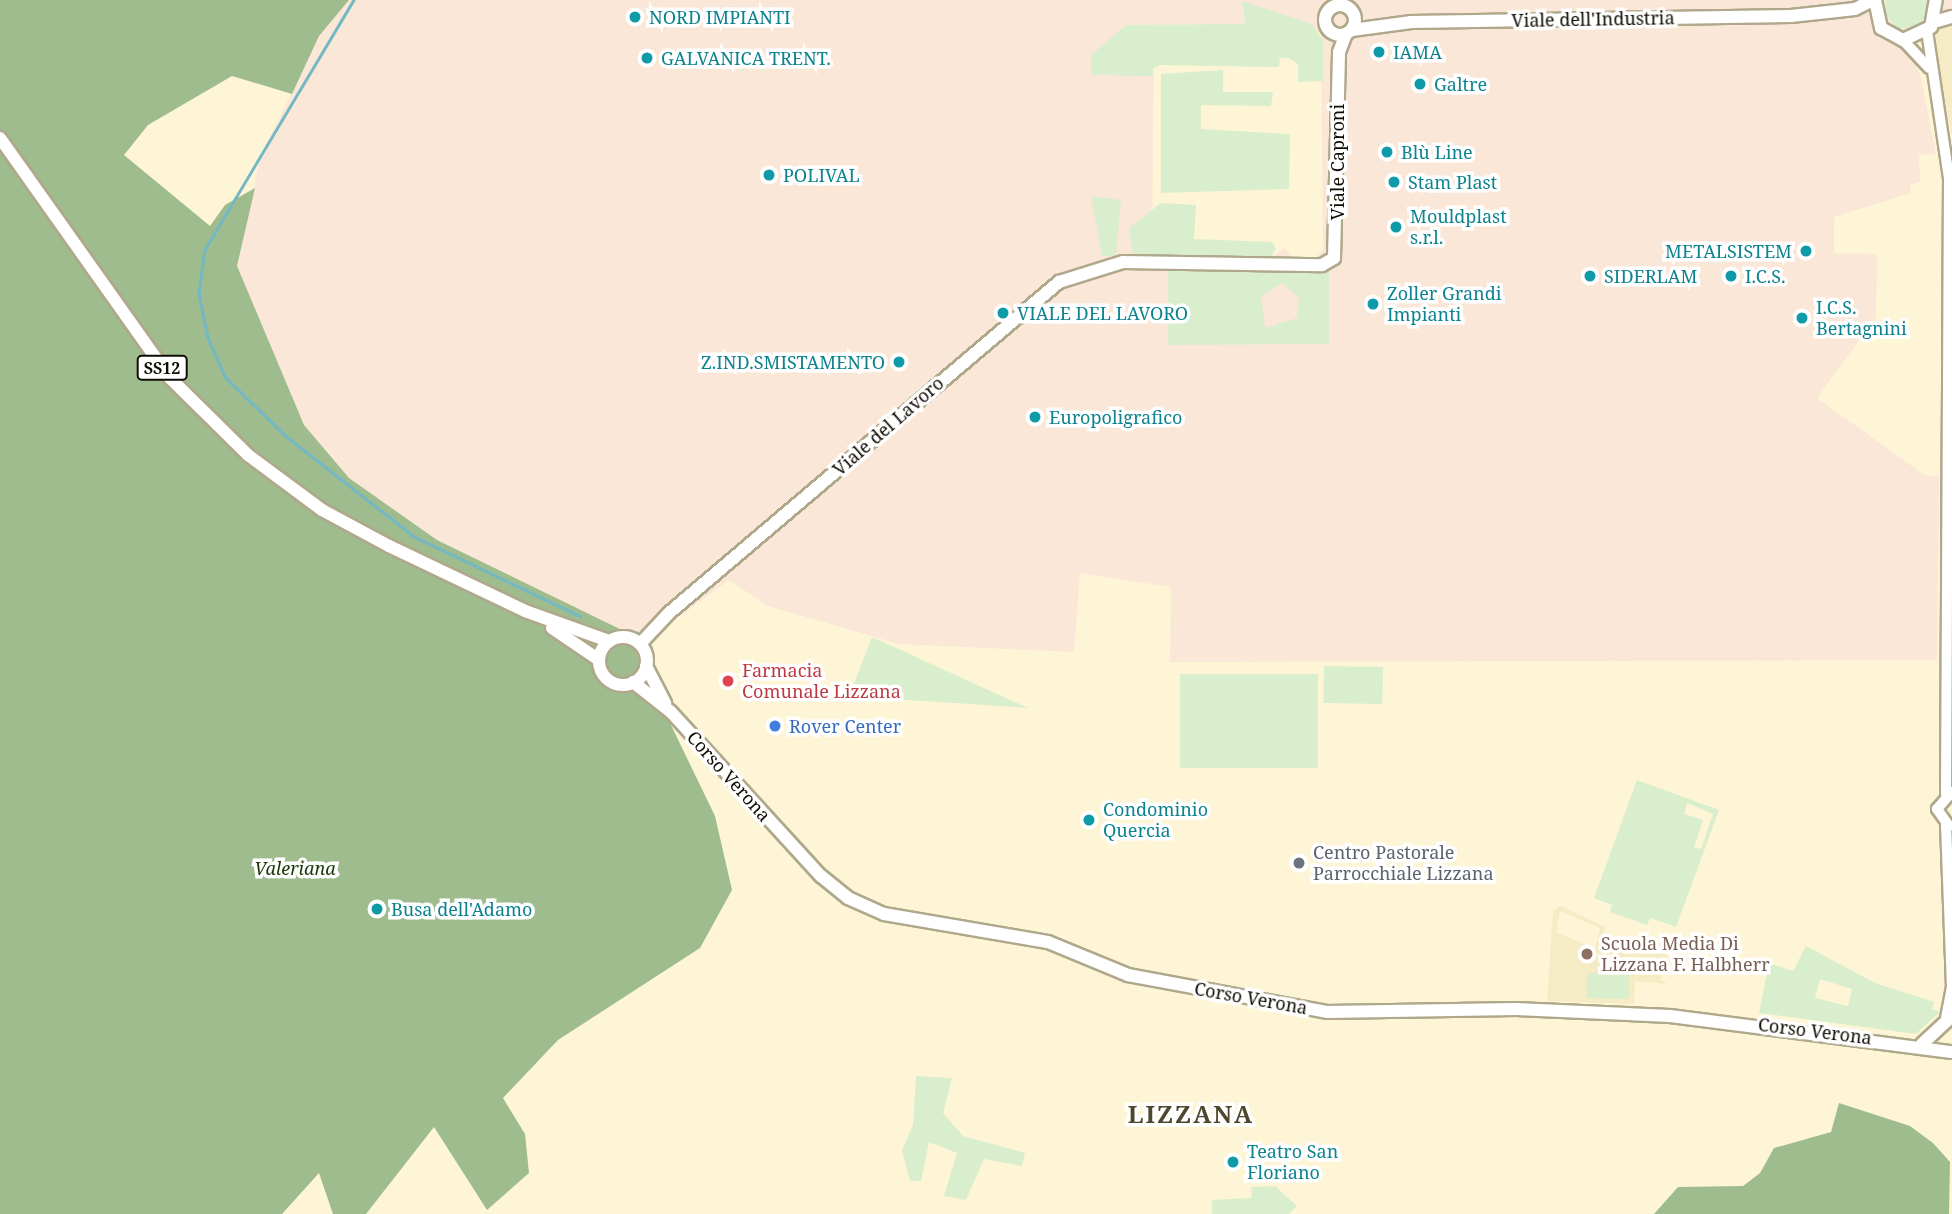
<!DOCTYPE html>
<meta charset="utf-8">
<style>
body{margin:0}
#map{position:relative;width:1952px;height:1214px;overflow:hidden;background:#fef5d6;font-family:"Noto Serif",serif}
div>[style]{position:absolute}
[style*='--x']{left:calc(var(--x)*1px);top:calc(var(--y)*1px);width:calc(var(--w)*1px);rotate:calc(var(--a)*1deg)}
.built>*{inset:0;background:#f5ebc4}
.industrial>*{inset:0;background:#fae7d7}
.green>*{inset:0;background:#d8eecc;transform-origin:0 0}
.forest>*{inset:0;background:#9fbc8f}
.stream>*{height:2.5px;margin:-1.25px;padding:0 1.25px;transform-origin:1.25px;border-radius:1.25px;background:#74b8c4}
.roads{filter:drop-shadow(2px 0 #b0a88b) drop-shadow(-2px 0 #b0a88b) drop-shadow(0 2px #b0a88b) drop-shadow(0 -2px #b0a88b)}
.minor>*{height:10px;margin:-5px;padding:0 5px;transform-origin:5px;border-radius:5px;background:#fff}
.major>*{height:12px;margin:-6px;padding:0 6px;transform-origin:6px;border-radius:6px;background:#fff}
.major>.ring{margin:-6px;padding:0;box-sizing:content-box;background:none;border:12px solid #fff;border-radius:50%}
.dots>*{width:19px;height:19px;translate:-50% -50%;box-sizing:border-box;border:4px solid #fff;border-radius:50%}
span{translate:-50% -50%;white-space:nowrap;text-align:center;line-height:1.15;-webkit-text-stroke:7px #fff;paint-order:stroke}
.shield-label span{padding:2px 5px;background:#fff;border:2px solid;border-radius:5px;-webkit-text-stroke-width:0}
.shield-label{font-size:16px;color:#0f0c04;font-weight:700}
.culture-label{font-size:18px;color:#0d838f}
.left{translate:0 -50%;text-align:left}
.right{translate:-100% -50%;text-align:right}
.street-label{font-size:18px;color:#0f0c04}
.health-label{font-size:18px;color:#be3a42}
.shop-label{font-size:18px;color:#366cbe}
.worship-label{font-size:18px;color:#5b616d}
.park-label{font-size:18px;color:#1b3605;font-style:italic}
.education-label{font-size:18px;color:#785e54}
.district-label{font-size:24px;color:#4e472d;font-weight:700;letter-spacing:2px}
</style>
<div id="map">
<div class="built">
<div style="clip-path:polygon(1952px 23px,1952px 136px,1934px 45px,1938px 29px)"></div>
<div style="clip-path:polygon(evenodd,1561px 906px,1605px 927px,1601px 945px,1631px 955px,1637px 940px,1665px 952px,1672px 972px,1661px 972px,1661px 980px,1667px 984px,1635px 981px,1634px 1004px,1547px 1001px,1553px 911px,1561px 906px,1560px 911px,1600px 928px,1595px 949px,1556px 932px,1560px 911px)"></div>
</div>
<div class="industrial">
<div style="clip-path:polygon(evenodd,349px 0,1952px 0,1952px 23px,1920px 42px,1895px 45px,1912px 56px,1921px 78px,1936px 154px,1919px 155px,1920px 182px,1910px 185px,1911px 193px,1834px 217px,1834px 253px,1877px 254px,1876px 317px,1817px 398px,1926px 476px,1939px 475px,1937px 660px,1170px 662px,1171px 587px,1080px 573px,1074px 652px,899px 644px,768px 606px,729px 580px,635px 649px,626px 632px,437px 540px,349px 478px,304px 425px,243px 293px,237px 267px,260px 158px,319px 36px,349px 0,1242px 2px,1321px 34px,1323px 250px,1313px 260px,1295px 259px,1285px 248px,1270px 258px,1152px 255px,1154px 25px,1245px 24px,1242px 2px)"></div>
</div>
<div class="green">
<div style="clip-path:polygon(1886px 0,1927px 0,1927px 15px,1919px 26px,1899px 29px,1885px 15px)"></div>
<div style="clip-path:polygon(1242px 1px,1312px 24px,1323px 41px,1323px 81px,1298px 82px,1298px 64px,1288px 58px,1280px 58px,1279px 67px,1161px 65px,1153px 68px,1153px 76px,1091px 75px,1091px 55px,1126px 25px,1245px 24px)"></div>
<div style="clip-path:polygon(1223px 70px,1223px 92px,1273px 92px,1271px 106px,1201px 105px,1201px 129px,1290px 134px,1289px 189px,1161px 193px,1161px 74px)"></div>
<div style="clip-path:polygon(1091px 196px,1121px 200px,1116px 256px,1102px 256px)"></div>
<div style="clip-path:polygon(1161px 203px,1196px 205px,1194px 239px,1272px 242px,1276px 249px,1270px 258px,1133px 255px,1129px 228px)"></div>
<div style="clip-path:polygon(evenodd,1329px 270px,1329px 344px,1168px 345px,1168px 271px,1329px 270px,1282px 283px,1299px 298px,1297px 318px,1265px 328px,1261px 296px,1282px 283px)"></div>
<div style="clip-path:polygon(872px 637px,1028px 708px,849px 696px)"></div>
<div style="left:1324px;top:666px;width:59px;height:37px;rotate:1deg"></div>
<div style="left:1180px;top:674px;width:138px;height:94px"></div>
<div style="clip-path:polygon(evenodd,1637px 780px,1719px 810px,1676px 927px,1650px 918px,1647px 925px,1610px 912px,1612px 905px,1594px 898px,1637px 780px,1687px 803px,1713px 814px,1701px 849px,1694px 847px,1703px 820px,1684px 814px,1687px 803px)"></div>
<div style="clip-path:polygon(evenodd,1806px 946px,1875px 983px,1934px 1002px,1932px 1009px,1940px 1012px,1916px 1034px,1759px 1013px,1767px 972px,1772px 964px,1793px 971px,1806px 946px,1820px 979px,1852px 989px,1848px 1006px,1815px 998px,1820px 979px)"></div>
<div style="left:1587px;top:973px;width:42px;height:25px;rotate:1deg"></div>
<div style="clip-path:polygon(916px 1076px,952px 1078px,943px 1113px,963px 1136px,1025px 1153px,1022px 1166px,984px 1159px,966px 1200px,944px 1196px,957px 1153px,929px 1142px,921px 1181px,910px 1181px,902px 1151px,913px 1125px)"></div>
<div style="clip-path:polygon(1275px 1186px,1297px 1206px,1289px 1214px,1212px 1214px,1212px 1200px,1252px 1198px,1251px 1187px)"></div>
</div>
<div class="forest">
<div style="clip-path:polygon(0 0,349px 0,319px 36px,292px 94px,232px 76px,148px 125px,124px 155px,210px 226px,225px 205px,255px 188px,237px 266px,304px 425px,349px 478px,437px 540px,626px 632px,715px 816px,732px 890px,700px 948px,558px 1040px,503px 1098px,525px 1134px,529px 1173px,487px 1210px,434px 1127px,366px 1214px,333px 1214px,319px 1173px,282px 1214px,0 1214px)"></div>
<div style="clip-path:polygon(1839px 1103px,1910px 1126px,1933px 1143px,1950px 1162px,1949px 1214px,1654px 1214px,1678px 1187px,1743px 1186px,1760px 1173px,1774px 1148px,1831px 1132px)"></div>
</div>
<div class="stream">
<div style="--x:354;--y:0;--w:291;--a:120.8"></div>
<div style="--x:205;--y:250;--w:44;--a:97.8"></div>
<div style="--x:199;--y:294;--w:45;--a:78.4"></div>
<div style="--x:208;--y:338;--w:44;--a:65.8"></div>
<div style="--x:226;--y:378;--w:83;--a:44"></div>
<div style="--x:286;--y:436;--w:164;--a:38.1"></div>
<div style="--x:415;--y:537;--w:183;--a:25.6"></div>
</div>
<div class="roads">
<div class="minor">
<div style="--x:1927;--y:31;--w:150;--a:81.5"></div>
<div style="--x:1949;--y:179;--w:615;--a:90.28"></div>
<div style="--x:1903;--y:40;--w:38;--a:47"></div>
<div style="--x:1946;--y:824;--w:163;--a:87.9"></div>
<div style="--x:1952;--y:987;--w:31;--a:101"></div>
<div style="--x:1949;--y:826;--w:21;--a:-125"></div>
<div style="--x:1937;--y:809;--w:23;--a:-49"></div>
</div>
<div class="major">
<div style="--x:1875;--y:0;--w:29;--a:78"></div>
<div style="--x:1881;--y:28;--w:25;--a:29"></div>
<div style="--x:1903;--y:40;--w:31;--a:-25"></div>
<div style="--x:1931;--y:27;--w:27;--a:-80"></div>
<div class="ring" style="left:1325px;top:5px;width:18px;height:18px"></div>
<div style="--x:1934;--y:22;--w:19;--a:-16"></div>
<div style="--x:1352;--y:30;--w:60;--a:-7.7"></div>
<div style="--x:1411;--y:22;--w:380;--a:-0.9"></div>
<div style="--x:1791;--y:16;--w:64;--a:-6.2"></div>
<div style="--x:1855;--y:9;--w:20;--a:-27"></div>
<div style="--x:0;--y:138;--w:294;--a:54.7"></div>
<div style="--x:170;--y:378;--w:110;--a:44.6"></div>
<div style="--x:248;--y:455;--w:92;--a:36.6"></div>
<div style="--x:322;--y:510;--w:76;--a:28.2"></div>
<div style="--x:389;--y:546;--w:151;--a:25.5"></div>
<div style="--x:525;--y:611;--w:89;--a:19.7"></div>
<div style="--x:552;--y:628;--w:57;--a:34.2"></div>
<div class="ring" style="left:599px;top:637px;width:36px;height:36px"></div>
<div style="--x:640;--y:644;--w:42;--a:-46.9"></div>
<div style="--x:669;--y:613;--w:512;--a:-40.32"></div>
<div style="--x:1059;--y:282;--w:67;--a:-17.4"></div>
<div style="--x:1123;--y:262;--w:199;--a:0.9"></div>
<div style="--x:1322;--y:265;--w:14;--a:-30"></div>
<div style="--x:1334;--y:258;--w:206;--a:-88.6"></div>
<div style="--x:1339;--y:52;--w:19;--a:-69"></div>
<div style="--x:646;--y:666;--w:42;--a:62.8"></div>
<div style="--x:633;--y:682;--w:48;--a:38.3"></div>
<div style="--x:671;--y:712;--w:222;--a:47.6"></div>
<div style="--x:821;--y:876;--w:35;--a:39"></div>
<div style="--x:848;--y:898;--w:39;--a:24"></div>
<div style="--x:884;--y:914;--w:166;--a:9.7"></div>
<div style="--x:1048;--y:942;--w:87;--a:22.4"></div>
<div style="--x:1128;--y:975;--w:202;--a:10.5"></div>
<div style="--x:1327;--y:1012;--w:189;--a:-0.9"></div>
<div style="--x:1516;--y:1009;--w:154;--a:2.6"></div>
<div style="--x:1670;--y:1016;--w:284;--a:7.3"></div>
<div style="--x:1922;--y:1044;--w:41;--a:-43"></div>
</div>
</div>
<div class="dots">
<div style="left:635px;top:17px;background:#0f9aa8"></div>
<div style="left:1379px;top:52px;background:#0f9aa8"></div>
<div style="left:647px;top:58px;background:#0f9aa8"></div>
<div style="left:1420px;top:84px;background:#0f9aa8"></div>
<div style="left:1387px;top:152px;background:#0f9aa8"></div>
<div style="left:769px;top:175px;background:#0f9aa8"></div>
<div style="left:1394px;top:182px;background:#0f9aa8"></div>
<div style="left:1396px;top:227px;background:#0f9aa8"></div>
<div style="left:1806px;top:251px;background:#0f9aa8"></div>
<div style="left:1590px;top:276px;background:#0f9aa8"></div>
<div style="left:1731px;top:276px;background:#0f9aa8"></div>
<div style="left:1373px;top:304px;background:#0f9aa8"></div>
<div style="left:1003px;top:313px;background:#0f9aa8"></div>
<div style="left:1802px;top:318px;background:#0f9aa8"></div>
<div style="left:899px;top:362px;background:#0f9aa8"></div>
<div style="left:1035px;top:417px;background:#0f9aa8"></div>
<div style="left:728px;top:681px;background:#e0444e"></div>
<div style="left:775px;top:726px;background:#3f7fe0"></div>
<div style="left:1089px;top:820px;background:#0f9aa8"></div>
<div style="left:1299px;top:863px;background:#6b7280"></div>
<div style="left:377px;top:909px;background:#0f9aa8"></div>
<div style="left:1587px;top:954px;background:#8d6e63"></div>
<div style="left:1233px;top:1162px;background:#0f9aa8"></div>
</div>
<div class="shield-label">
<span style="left:162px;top:368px">SS12</span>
</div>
<div class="culture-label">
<span class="left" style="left:649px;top:17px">NORD IMPIANTI</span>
<span class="left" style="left:1393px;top:52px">IAMA</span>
<span class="left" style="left:661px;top:58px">GALVANICA TRENT.</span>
<span class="left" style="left:1434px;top:84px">Galtre</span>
<span class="left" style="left:1401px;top:152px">Blù Line</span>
<span class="left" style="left:783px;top:175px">POLIVAL</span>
<span class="left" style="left:1408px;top:182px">Stam Plast</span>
<span class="left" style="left:1410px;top:227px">Mouldplast<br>s.r.l.</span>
<span class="right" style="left:1792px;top:251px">METALSISTEM</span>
<span class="left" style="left:1604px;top:276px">SIDERLAM</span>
<span class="left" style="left:1745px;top:276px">I.C.S.</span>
<span class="left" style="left:1387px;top:304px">Zoller Grandi<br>Impianti</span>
<span class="left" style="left:1816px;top:318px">I.C.S.<br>Bertagnini</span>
<span class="left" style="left:1017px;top:313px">VIALE DEL LAVORO</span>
<span class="right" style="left:885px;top:362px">Z.IND.SMISTAMENTO</span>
<span class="left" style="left:1049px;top:417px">Europoligrafico</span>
<span class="left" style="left:1103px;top:820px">Condominio<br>Quercia</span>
<span class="left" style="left:391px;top:909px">Busa dell'Adamo</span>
<span class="left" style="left:1247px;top:1162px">Teatro San<br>Floriano</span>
</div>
<div class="street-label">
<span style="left:1593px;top:19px;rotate:-1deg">Viale dell'Industria</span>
<span style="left:1337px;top:162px;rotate:-90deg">Viale Caproni</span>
<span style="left:888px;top:426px;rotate:-41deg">Viale del Lavoro</span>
<span style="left:729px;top:776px;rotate:48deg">Corso Verona</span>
<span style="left:1251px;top:998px;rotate:10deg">Corso Verona</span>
<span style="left:1815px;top:1031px;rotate:7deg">Corso Verona</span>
</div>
<div class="health-label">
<span class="left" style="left:742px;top:681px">Farmacia<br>Comunale Lizzana</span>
</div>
<div class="shop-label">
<span class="left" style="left:789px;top:726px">Rover Center</span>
</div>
<div class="worship-label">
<span class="left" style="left:1313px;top:863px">Centro Pastorale<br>Parrocchiale Lizzana</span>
</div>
<div class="park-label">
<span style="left:295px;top:868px">Valeriana</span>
</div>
<div class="education-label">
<span class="left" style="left:1601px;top:954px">Scuola Media Di<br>Lizzana F. Halbherr</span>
</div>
<div class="district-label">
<span style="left:1191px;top:1114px">LIZZANA</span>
</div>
</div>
